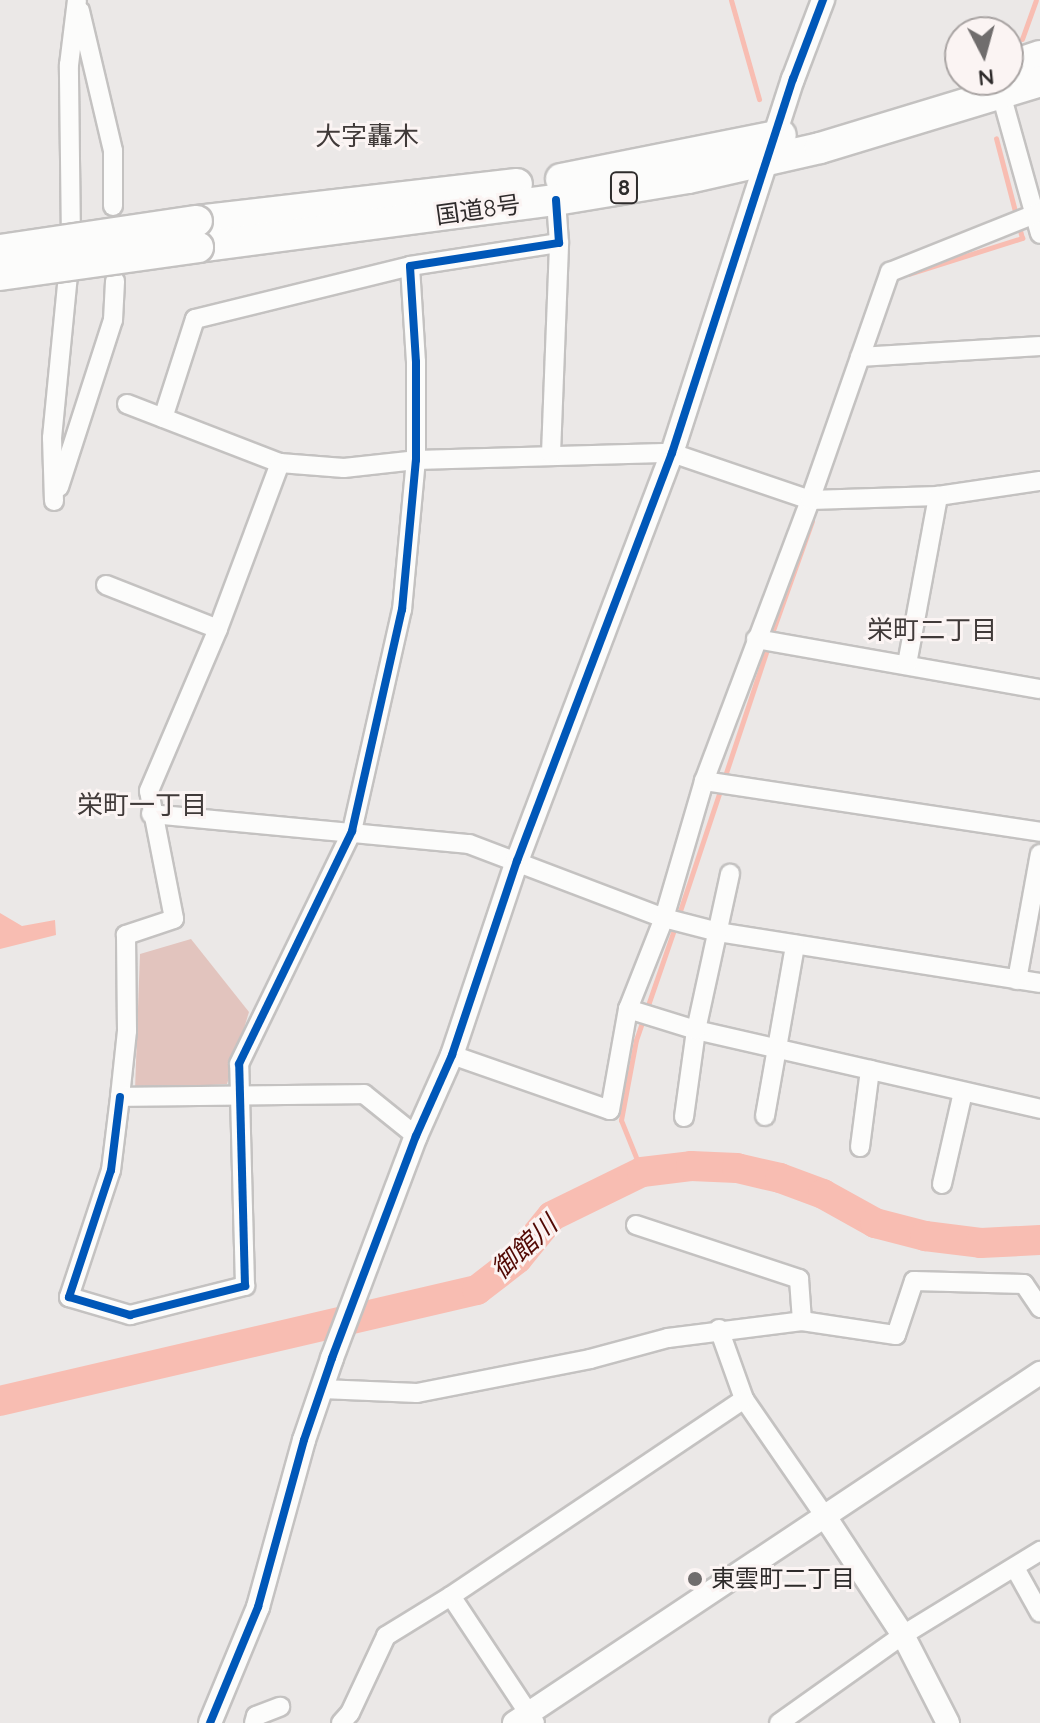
<!DOCTYPE html>
<meta charset="utf-8">
<style>
body{margin:0}
#map{position:relative;width:1040px;height:1723px;overflow:hidden;background:#ebe8e7;font-family:Quicksand,"Noto Sans JP",sans-serif}
div>[style]{position:absolute}
[style*='--x']{left:calc(var(--x)*1px);top:calc(var(--y)*1px);width:calc(var(--w)*1px);rotate:calc(var(--a)*1deg)}
.green>*{inset:0;background:#e2c4be}
.water>*{inset:0;background:#f8bdb2}
.stream>*{height:5px;margin:-2.5px;padding:0 2.5px;transform-origin:2.5px;border-radius:2.5px;background:#f8bdb2}
.river>*{height:30px;margin:-15px;padding:0 15px;transform-origin:15px;border-radius:15px;background:#f8bdb2}
.roads{filter:drop-shadow(2px 0 #c4c2c1) drop-shadow(-2px 0 #c4c2c1) drop-shadow(0 2px #c4c2c1) drop-shadow(0 -2px #c4c2c1)}
.minor>*{height:18px;margin:-9px;padding:0 9px;transform-origin:9px;border-radius:9px;background:#fcfcfb}
.tertiary>*{height:22px;margin:-11px;padding:0 11px;transform-origin:11px;border-radius:11px;background:#fcfcfb}
.trunk>*{height:30px;margin:-15px;padding:0 15px;transform-origin:15px;border-radius:15px;background:#fcfcfb}
.bridges{filter:drop-shadow(2px 0 #c4c2c1) drop-shadow(-2px 0 #c4c2c1) drop-shadow(0 2px #c4c2c1) drop-shadow(0 -2px #c4c2c1)}
.trunk-bridge>*{height:30px;margin:-15px;padding:0 15px;transform-origin:15px;border-radius:15px;background:#fcfcfb}
.cycleway>*{height:8px;margin:-4px;padding:0 4px;transform-origin:4px;border-radius:4px;background:#0057b8}
.dots>*{width:22px;height:22px;translate:-50% -50%;box-sizing:border-box;border:4px solid #fbf4f3;border-radius:50%}
span{translate:-50% -50%;white-space:nowrap;text-align:center;line-height:1.15;-webkit-text-stroke:6px #fbf4f3;paint-order:stroke}
.shield-label span{padding:2px 6px;background:#fbf4f3;border:2px solid;border-radius:6px;-webkit-text-stroke-width:0}
.shield-label{font-size:22px;color:#2e2b2b;font-weight:700}
.street-label{font-size:24px;color:#2e2b2b}
.poi-label{font-size:24px;color:#2e2b2b}
.left{translate:0 -50%;text-align:left}
.neighbourhood-label{font-size:26px;color:#403a39}
.water-label{font-size:26px;color:#520903;font-style:italic}
.north{position:absolute;left:944px;top:16px;width:80px;height:80px;box-sizing:border-box;background:#fbf4f3;border:2px solid #a9a4a3;border-radius:50%;rotate:174deg;font-size:22px;font-weight:700;line-height:32px;text-align:center;color:#2e2b2b}
.north::after{content:'';display:block;margin:auto;width:28px;height:36px;background:#706d6d;clip-path:polygon(50% 0,100% 100%,50% 72%,0 100%)}
</style>
<div id="map">
<div class="green">
<div style="clip-path:polygon(191px 939px,249px 1012px,227px 1084px,135px 1090px,140px 954px)"></div>
</div>
<div class="water">
<div style="clip-path:polygon(0 913px,22px 926px,55px 920px,56px 935px,0 949px)"></div>
</div>
<div class="stream">
<div style="--x:731;--y:0;--w:103;--a:74.2"></div>
<div style="--x:1022;--y:39;--w:41;--a:-70.3"></div>
<div style="--x:908;--y:274;--w:120;--a:-17.5"></div>
<div style="--x:1022;--y:238;--w:103;--a:-104.6"></div>
<div style="--x:771;--y:636;--w:122;--a:-70.4"></div>
<div style="--x:678;--y:917;--w:286;--a:-71.6"></div>
<div style="--x:642;--y:1172;--w:56;--a:-112"></div>
<div style="--x:621;--y:1120;--w:81;--a:-79.4"></div>
<div style="--x:636;--y:1040;--w:120;--a:-71"></div>
</div>
<div class="river">
<div style="--x:0;--y:1401;--w:490;--a:-13.1"></div>
<div style="--x:477;--y:1290;--w:51;--a:-37.8"></div>
<div style="--x:517;--y:1259;--w:55;--a:-50.9"></div>
<div style="--x:552;--y:1216;--w:100;--a:-26.1"></div>
<div style="--x:642;--y:1172;--w:49;--a:-7"></div>
<div style="--x:691;--y:1166;--w:46;--a:2.5"></div>
<div style="--x:737;--y:1168;--w:44;--a:13.1"></div>
<div style="--x:780;--y:1178;--w:46;--a:20.4"></div>
<div style="--x:823;--y:1194;--w:60;--a:29.1"></div>
<div style="--x:875;--y:1223;--w:52;--a:14.6"></div>
<div style="--x:925;--y:1236;--w:56;--a:7.1"></div>
<div style="--x:981;--y:1243;--w:59;--a:-2.9"></div>
</div>
<div class="roads">
<div class="minor">
<div style="--x:80;--y:11;--w:144;--a:76.7"></div>
<div style="--x:113;--y:151;--w:55;--a:90"></div>
<div style="--x:1001;--y:94;--w:145;--a:74.4"></div>
<div style="--x:71;--y:241;--w:176;--a:-90.7"></div>
<div style="--x:69;--y:65;--w:65;--a:-83"></div>
<div style="--x:860;--y:357;--w:180;--a:-3.5"></div>
<div style="--x:127;--y:404;--w:164;--a:21.1"></div>
<div style="--x:280;--y:463;--w:64;--a:4.5"></div>
<div style="--x:344;--y:468;--w:72;--a:-6.3"></div>
<div style="--x:416;--y:460;--w:256;--a:-1.6"></div>
<div style="--x:672;--y:453;--w:146;--a:18.8"></div>
<div style="--x:810;--y:500;--w:128;--a:-1.8"></div>
<div style="--x:938;--y:496;--w:103;--a:-8.4"></div>
<div style="--x:163;--y:418;--w:104;--a:-72.1"></div>
<div style="--x:195;--y:319;--w:221;--a:-13.8"></div>
<div style="--x:551;--y:454;--w:211;--a:-87.8"></div>
<div style="--x:280;--y:463;--w:177;--a:110.5"></div>
<div style="--x:218;--y:629;--w:176;--a:113.1"></div>
<div style="--x:149;--y:791;--w:130;--a:78.9"></div>
<div style="--x:174;--y:919;--w:51;--a:161.6"></div>
<div style="--x:126;--y:935;--w:96;--a:89.4"></div>
<div style="--x:127;--y:1031;--w:66;--a:96.1"></div>
<div style="--x:120;--y:1097;--w:244;--a:-0.7"></div>
<div style="--x:364;--y:1094;--w:67;--a:38.9"></div>
<div style="--x:59;--y:487;--w:176;--a:-72.1"></div>
<div style="--x:113;--y:320;--w:39;--a:-87"></div>
<div style="--x:54;--y:501;--w:63;--a:-91.8"></div>
<div style="--x:52;--y:438;--w:174;--a:-84.4"></div>
<div style="--x:106;--y:585;--w:120;--a:21.4"></div>
<div style="--x:756;--y:639;--w:288;--a:10"></div>
<div style="--x:907;--y:664;--w:171;--a:-79.5"></div>
<div style="--x:704;--y:781;--w:340;--a:8.6"></div>
<div style="--x:151;--y:814;--w:319;--a:5.4"></div>
<div style="--x:469;--y:844;--w:209;--a:20.8"></div>
<div style="--x:664;--y:918;--w:56;--a:14.5"></div>
<div style="--x:718;--y:932;--w:326;--a:9"></div>
<div style="--x:1017;--y:980;--w:128;--a:-79.7"></div>
<div style="--x:628;--y:1009;--w:71;--a:17.2"></div>
<div style="--x:696;--y:1030;--w:353;--a:12.9"></div>
<div style="--x:452;--y:1055;--w:167;--a:19.2"></div>
<div style="--x:610;--y:1110;--w:103;--a:-79.9"></div>
<div style="--x:628;--y:1009;--w:98;--a:-68.4"></div>
<div style="--x:664;--y:918;--w:143;--a:-73.7"></div>
<div style="--x:704;--y:781;--w:300;--a:-69.3"></div>
<div style="--x:810;--y:500;--w:242;--a:-70.7"></div>
<div style="--x:890;--y:272;--w:162;--a:-21.8"></div>
<div style="--x:120;--y:1097;--w:74;--a:97"></div>
<div style="--x:111;--y:1170;--w:134;--a:108.3"></div>
<div style="--x:69;--y:1297;--w:64;--a:16.4"></div>
<div style="--x:130;--y:1315;--w:119;--a:-14.2"></div>
<div style="--x:245;--y:1286;--w:222;--a:-91.5"></div>
<div style="--x:239;--y:1064;--w:259;--a:-64.1"></div>
<div style="--x:352;--y:831;--w:227;--a:-77.3"></div>
<div style="--x:402;--y:610;--w:151;--a:-84.7"></div>
<div style="--x:416;--y:460;--w:98;--a:-90"></div>
<div style="--x:416;--y:362;--w:96;--a:-93.6"></div>
<div style="--x:410;--y:266;--w:151;--a:-8.8"></div>
<div style="--x:559;--y:243;--w:43;--a:-94"></div>
<div style="--x:765;--y:1116;--w:174;--a:-80"></div>
<div style="--x:684;--y:1117;--w:88;--a:-82.1"></div>
<div style="--x:696;--y:1030;--w:160;--a:-77.7"></div>
<div style="--x:860;--y:1147;--w:78;--a:-82.6"></div>
<div style="--x:942;--y:1184;--w:94;--a:-77.1"></div>
<div style="--x:636;--y:1225;--w:172;--a:18.3"></div>
<div style="--x:799;--y:1279;--w:42;--a:85.9"></div>
<div style="--x:719;--y:1329;--w:74;--a:70.3"></div>
<div style="--x:744;--y:1399;--w:145;--a:55.4"></div>
<div style="--x:322;--y:1389;--w:95;--a:2.4"></div>
<div style="--x:417;--y:1393;--w:176;--a:-11.1"></div>
<div style="--x:590;--y:1359;--w:81;--a:-15.1"></div>
<div style="--x:668;--y:1338;--w:135;--a:-7.2"></div>
<div style="--x:802;--y:1321;--w:95;--a:8.5"></div>
<div style="--x:896;--y:1335;--w:57;--a:-71.6"></div>
<div style="--x:914;--y:1281;--w:110;--a:1.6"></div>
<div style="--x:1024;--y:1284;--w:29;--a:56"></div>
<div style="--x:1015;--y:1568;--w:51;--a:60.9"></div>
<div style="--x:254;--y:1723;--w:7;--a:-74"></div>
<div style="--x:256;--y:1716;--w:26;--a:-21"></div>
<div style="--x:341;--y:1723;--w:13;--a:-48"></div>
<div style="--x:350;--y:1713;--w:85;--a:-64.9"></div>
<div style="--x:386;--y:1636;--w:76;--a:-31.6"></div>
<div style="--x:535;--y:1723;--w:152;--a:-123.5"></div>
<div style="--x:451;--y:1596;--w:353;--a:-33.9"></div>
<div style="--x:779;--y:1723;--w:152;--a:-35.4"></div>
<div style="--x:903;--y:1635;--w:161;--a:-31.5"></div>
</div>
<div class="tertiary">
<div style="--x:826;--y:1518;--w:140;--a:56.7"></div>
<div style="--x:903;--y:1635;--w:99;--a:62.9"></div>
<div style="--x:210;--y:1723;--w:126;--a:-67.5"></div>
<div style="--x:258;--y:1607;--w:173;--a:-74.6"></div>
<div style="--x:304;--y:1440;--w:87;--a:-71.1"></div>
<div style="--x:332;--y:1358;--w:237;--a:-69.3"></div>
<div style="--x:416;--y:1136;--w:89;--a:-66"></div>
<div style="--x:452;--y:1055;--w:205;--a:-71.5"></div>
<div style="--x:517;--y:861;--w:436;--a:-69.2"></div>
<div style="--x:672;--y:453;--w:393;--a:-72.1"></div>
<div style="--x:793;--y:79;--w:85;--a:-69.2"></div>
<div style="--x:514;--y:1723;--w:632;--a:-33.64"></div>
</div>
<div class="trunk">
<div style="--x:1008;--y:67;--w:34;--a:-19"></div>
<div style="--x:561;--y:179;--w:224;--a:-11.3"></div>
<div style="--x:197;--y:221;--w:322;--a:-6.6"></div>
<div style="--x:198;--y:247;--w:361;--a:-7.5"></div>
<div style="--x:556;--y:200;--w:134;--a:-9.5"></div>
<div style="--x:688;--y:178;--w:135;--a:-12.8"></div>
<div style="--x:820;--y:148;--w:230;--a:-16.9"></div>
</div>
</div>
<div class="bridges">
<div class="trunk-bridge">
<div style="--x:0;--y:250;--w:199;--a:-8.4"></div>
<div style="--x:0;--y:275;--w:200;--a:-8"></div>
</div>
</div>
<div class="cycleway">
<div style="--x:120;--y:1097;--w:74;--a:97"></div>
<div style="--x:111;--y:1170;--w:134;--a:108.3"></div>
<div style="--x:69;--y:1297;--w:64;--a:16.4"></div>
<div style="--x:130;--y:1315;--w:119;--a:-14.2"></div>
<div style="--x:245;--y:1286;--w:222;--a:-91.5"></div>
<div style="--x:239;--y:1064;--w:259;--a:-64.1"></div>
<div style="--x:352;--y:831;--w:227;--a:-77.3"></div>
<div style="--x:402;--y:610;--w:151;--a:-84.7"></div>
<div style="--x:416;--y:460;--w:98;--a:-90"></div>
<div style="--x:416;--y:362;--w:96;--a:-93.6"></div>
<div style="--x:410;--y:266;--w:151;--a:-8.8"></div>
<div style="--x:559;--y:243;--w:43;--a:-94"></div>
<div style="--x:210;--y:1723;--w:126;--a:-67.5"></div>
<div style="--x:258;--y:1607;--w:173;--a:-74.6"></div>
<div style="--x:304;--y:1440;--w:87;--a:-71.1"></div>
<div style="--x:332;--y:1358;--w:237;--a:-69.3"></div>
<div style="--x:416;--y:1136;--w:89;--a:-66"></div>
<div style="--x:452;--y:1055;--w:205;--a:-71.5"></div>
<div style="--x:517;--y:861;--w:436;--a:-69.2"></div>
<div style="--x:672;--y:453;--w:393;--a:-72.1"></div>
<div style="--x:793;--y:79;--w:85;--a:-69.2"></div>
</div>
<div class="dots">
<div style="left:695px;top:1579px;background:#706d6d"></div>
</div>
<div class="shield-label">
<span style="left:624px;top:188px">8</span>
</div>
<div class="street-label">
<span style="left:478px;top:210px;rotate:-8deg">国道8号</span>
</div>
<div class="poi-label">
<span class="left" style="left:711px;top:1579px">東雲町二丁目</span>
</div>
<div class="neighbourhood-label">
<span style="left:367px;top:136px">大字轟木</span>
<span style="left:932px;top:630px">栄町二丁目</span>
<span style="left:142px;top:805px">栄町一丁目</span>
</div>
<div class="water-label">
<span style="left:524px;top:1247px;rotate:-43deg">御館川</span>
</div>
<div class="north">N</div>
</div>
